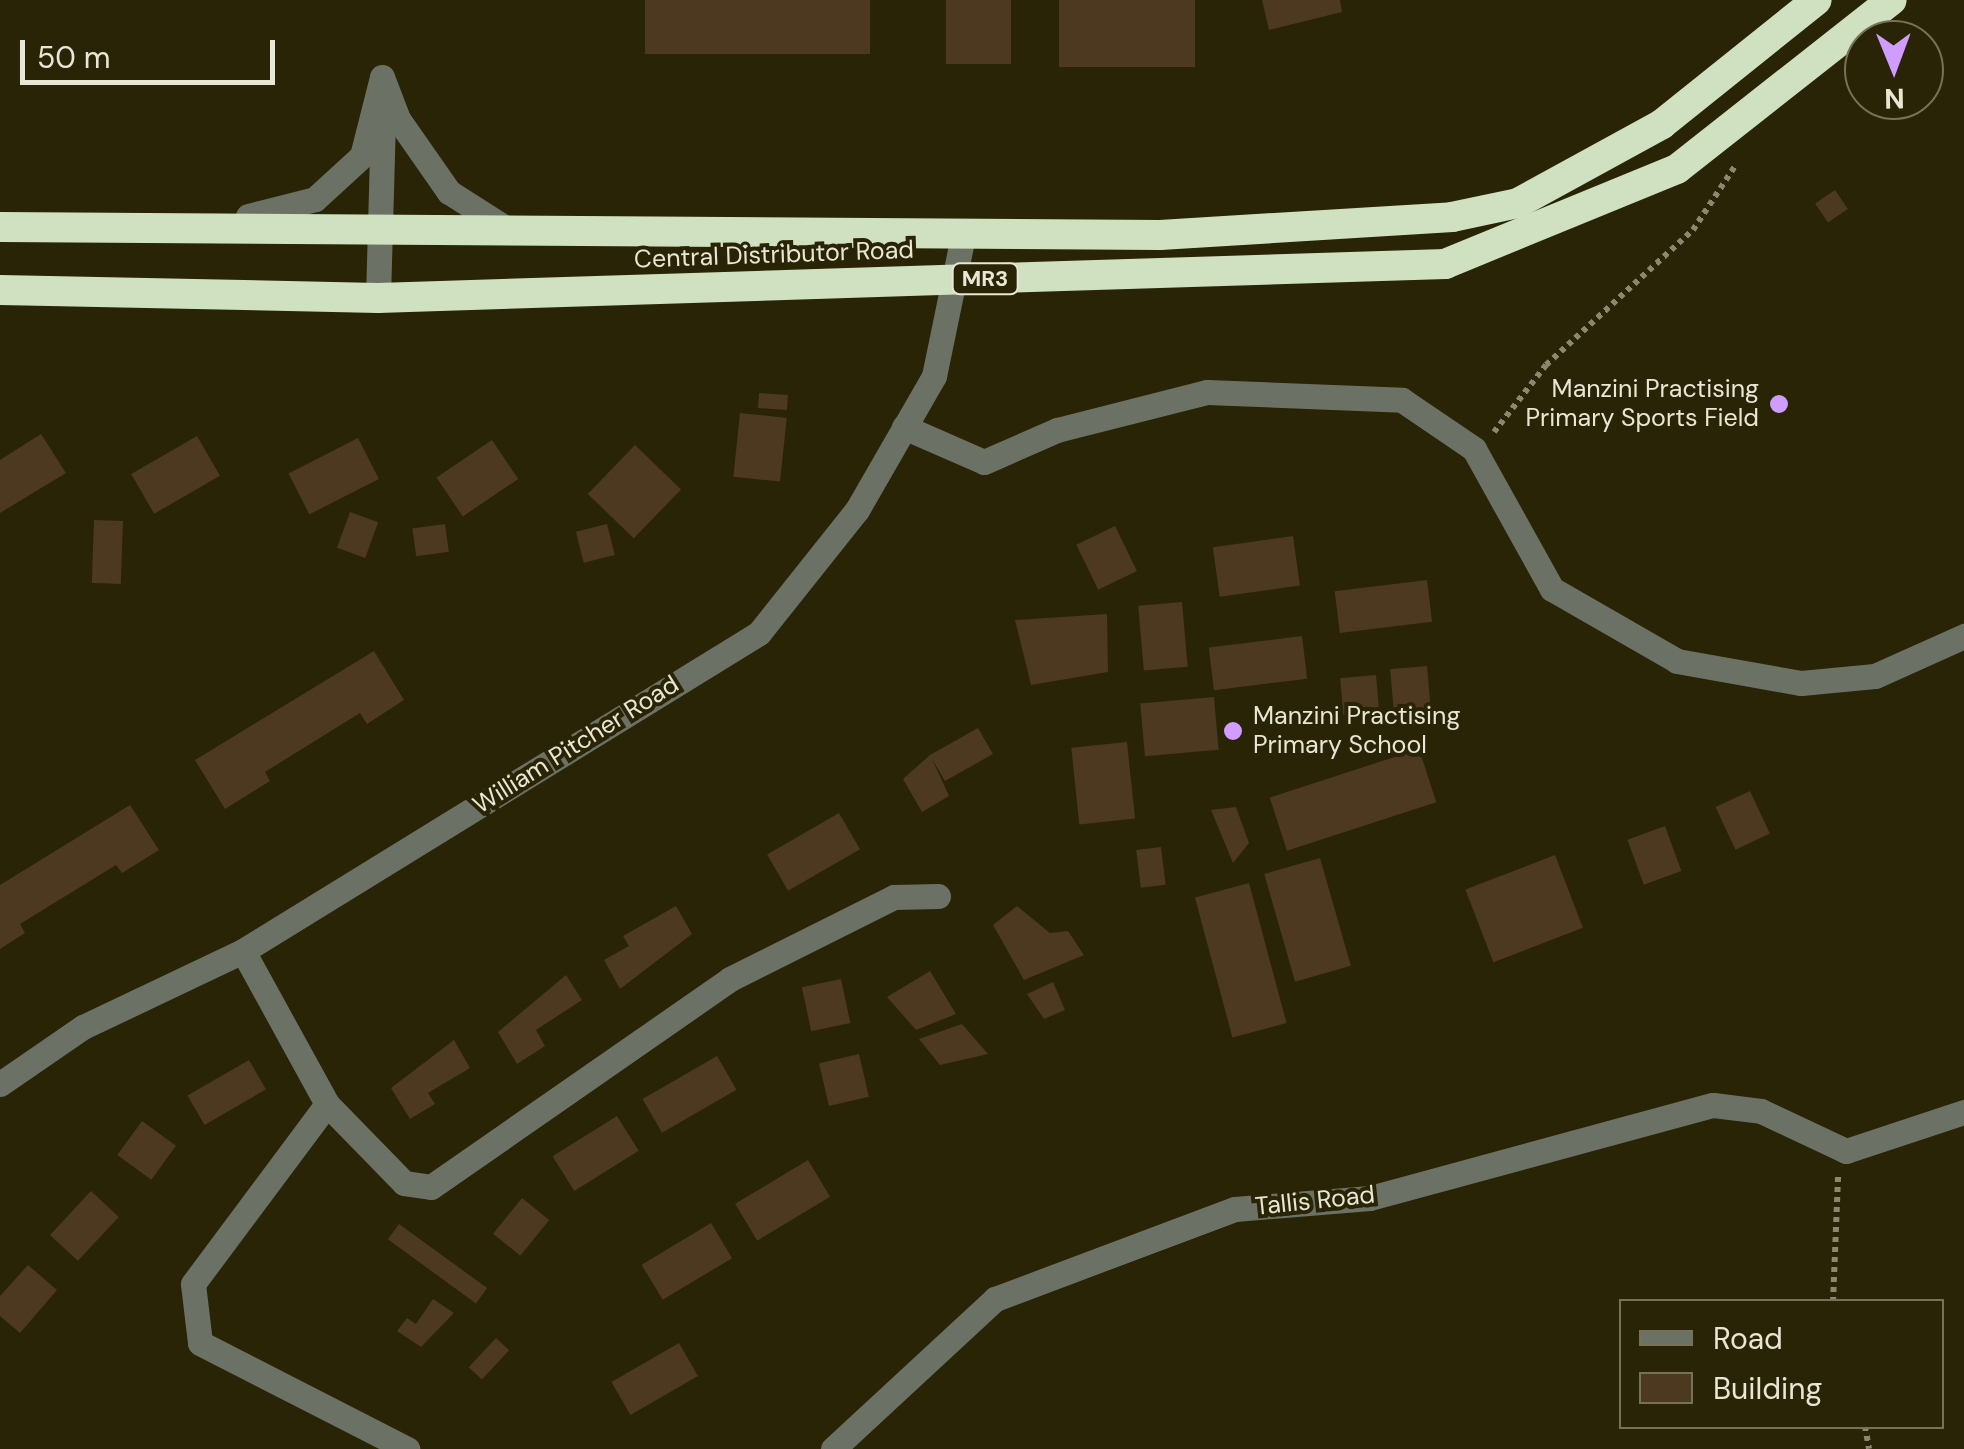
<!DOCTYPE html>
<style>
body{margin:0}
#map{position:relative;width:1964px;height:1449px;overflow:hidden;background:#292405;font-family:"DM Sans",sans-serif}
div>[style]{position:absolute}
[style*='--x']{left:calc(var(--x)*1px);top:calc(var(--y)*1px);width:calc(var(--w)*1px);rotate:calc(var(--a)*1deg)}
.building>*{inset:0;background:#4d3820;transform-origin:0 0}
.path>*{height:6px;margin-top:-3px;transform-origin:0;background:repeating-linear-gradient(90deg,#8b8870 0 5px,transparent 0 10px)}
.minor>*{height:25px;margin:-12.5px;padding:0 12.5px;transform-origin:12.5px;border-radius:12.5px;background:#6b7265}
.highway>*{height:30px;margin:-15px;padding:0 15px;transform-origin:15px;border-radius:15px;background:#d0e1c1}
.dots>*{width:28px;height:28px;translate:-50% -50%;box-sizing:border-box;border:5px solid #292405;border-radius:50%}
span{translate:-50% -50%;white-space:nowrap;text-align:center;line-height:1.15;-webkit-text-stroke:8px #292405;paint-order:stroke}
.shield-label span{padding:2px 8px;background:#292405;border:2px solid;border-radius:8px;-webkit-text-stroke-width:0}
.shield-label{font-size:22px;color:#e8e6d4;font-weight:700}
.street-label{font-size:25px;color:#e8e6d4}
.poi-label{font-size:25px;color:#e8e6d4}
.right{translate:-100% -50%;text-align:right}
.left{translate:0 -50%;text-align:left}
.legend{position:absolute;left:1619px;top:1299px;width:325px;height:130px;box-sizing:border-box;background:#292405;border:2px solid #757258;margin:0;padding:12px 18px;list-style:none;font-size:30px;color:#e8e6d4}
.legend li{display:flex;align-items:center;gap:20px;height:50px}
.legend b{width:50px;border:2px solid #757258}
.north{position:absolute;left:1844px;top:20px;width:100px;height:100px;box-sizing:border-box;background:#292405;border:2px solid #757258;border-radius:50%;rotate:179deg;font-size:28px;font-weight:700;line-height:40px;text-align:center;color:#e8e6d4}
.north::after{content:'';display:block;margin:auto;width:35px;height:45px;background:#d09dff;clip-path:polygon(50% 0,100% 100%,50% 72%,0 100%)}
.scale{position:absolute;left:20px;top:40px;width:255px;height:45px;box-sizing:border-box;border:5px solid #e8e6d4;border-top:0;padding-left:12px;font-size:30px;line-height:35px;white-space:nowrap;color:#e8e6d4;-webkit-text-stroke:8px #292405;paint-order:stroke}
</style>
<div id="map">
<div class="building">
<div style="left:645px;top:0;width:225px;height:54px"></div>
<div style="left:946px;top:0;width:65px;height:64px"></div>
<div style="left:1059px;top:0;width:136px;height:67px"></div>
<div style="clip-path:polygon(1262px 0,1340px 0,1342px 12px,1269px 30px)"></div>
<div style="left:1835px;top:190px;width:23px;height:24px;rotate:56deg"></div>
<div style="left:759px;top:393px;width:29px;height:15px;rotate:4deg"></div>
<div style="left:740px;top:413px;width:47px;height:64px;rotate:6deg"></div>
<div style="clip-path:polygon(41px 434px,66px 473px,0 513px,0 460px)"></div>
<div style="left:197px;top:436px;width:46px;height:76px;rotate:60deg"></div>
<div style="left:358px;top:438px;width:46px;height:78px;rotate:63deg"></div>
<div style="left:492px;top:440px;width:47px;height:67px;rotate:56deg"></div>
<div style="left:635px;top:445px;width:64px;height:68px;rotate:44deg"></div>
<div style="left:350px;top:512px;width:30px;height:38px;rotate:20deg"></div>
<div style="left:94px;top:520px;width:29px;height:63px;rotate:2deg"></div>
<div style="left:445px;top:524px;width:28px;height:33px;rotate:82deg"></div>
<div style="left:607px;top:524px;width:32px;height:32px;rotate:76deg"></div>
<div style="left:1115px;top:526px;width:50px;height:43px;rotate:64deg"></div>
<div style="left:1293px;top:536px;width:50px;height:81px;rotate:82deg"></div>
<div style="left:1427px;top:580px;width:42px;height:93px;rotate:83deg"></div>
<div style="left:1182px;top:602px;width:65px;height:44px;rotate:85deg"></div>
<div style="clip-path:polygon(1107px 614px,1108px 672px,1031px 685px,1015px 620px)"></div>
<div style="left:1302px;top:636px;width:43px;height:94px;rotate:83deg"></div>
<div style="clip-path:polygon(374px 651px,404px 700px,367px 724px,360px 713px,265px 772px,270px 781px,225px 809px,195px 760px)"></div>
<div style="left:1427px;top:666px;width:56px;height:37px;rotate:85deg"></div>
<div style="left:1376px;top:675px;width:37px;height:36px;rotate:85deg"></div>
<div style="left:1214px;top:697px;width:53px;height:74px;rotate:85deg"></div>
<div style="clip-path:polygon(978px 728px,993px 754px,945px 781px,932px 759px,949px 796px,922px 812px,903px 779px,930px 755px)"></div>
<div style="left:1127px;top:742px;width:77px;height:56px;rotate:84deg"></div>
<div style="left:1419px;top:749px;width:56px;height:157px;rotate:72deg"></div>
<div style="left:1750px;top:791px;width:47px;height:38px;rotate:65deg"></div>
<div style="clip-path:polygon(130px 805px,159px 850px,122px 873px,116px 865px,20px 924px,25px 933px,0 949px,0 885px)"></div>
<div style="clip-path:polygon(1236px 807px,1249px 843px,1233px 863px,1211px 810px)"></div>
<div style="left:839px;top:813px;width:42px;height:83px;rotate:60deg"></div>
<div style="left:1665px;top:826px;width:48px;height:40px;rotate:70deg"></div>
<div style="left:1161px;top:847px;width:38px;height:25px;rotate:83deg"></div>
<div style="left:1555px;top:855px;width:78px;height:96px;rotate:69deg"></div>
<div style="left:1320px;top:858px;width:112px;height:58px;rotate:74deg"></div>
<div style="left:1249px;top:883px;width:145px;height:56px;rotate:75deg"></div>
<div style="clip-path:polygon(676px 906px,692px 934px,620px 989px,604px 960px,629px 946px,623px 936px)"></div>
<div style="clip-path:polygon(1017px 906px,1050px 933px,1068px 931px,1084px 955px,1024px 980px,993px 925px)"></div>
<div style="clip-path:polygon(930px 971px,956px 1014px,916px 1030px,887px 997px)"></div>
<div style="clip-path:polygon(566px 975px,582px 1000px,536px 1030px,545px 1046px,517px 1064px,498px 1032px)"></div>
<div style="left:841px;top:979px;width:45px;height:40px;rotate:78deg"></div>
<div style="clip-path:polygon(1053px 982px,1065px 1010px,1044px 1019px,1027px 994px)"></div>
<div style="clip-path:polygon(962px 1024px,988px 1054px,940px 1065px,919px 1039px)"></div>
<div style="clip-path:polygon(454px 1040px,470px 1068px,428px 1093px,435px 1104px,410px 1119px,391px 1088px)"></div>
<div style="left:859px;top:1054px;width:44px;height:41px;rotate:77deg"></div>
<div style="left:717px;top:1056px;width:39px;height:86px;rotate:60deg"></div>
<div style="left:249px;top:1060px;width:34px;height:71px;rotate:60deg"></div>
<div style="left:617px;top:1116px;width:41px;height:76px;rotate:58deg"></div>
<div style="left:142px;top:1121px;width:42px;height:42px;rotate:36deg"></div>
<div style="left:808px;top:1160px;width:43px;height:85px;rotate:59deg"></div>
<div style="left:91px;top:1191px;width:38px;height:60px;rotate:43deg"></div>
<div style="left:522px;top:1198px;width:35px;height:46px;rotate:39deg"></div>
<div style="left:711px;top:1223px;width:41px;height:81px;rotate:59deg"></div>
<div style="left:399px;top:1224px;width:109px;height:19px;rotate:36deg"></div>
<div style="clip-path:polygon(28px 1265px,57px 1290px,20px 1333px,0 1316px,0 1296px)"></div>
<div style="clip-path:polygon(433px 1299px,454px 1313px,421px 1347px,397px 1331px,407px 1318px,416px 1324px)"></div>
<div style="left:496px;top:1338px;width:18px;height:40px;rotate:43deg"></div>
<div style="left:679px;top:1343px;width:38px;height:78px;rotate:60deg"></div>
</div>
<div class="path">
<div style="--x:1494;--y:432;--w:85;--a:-52.2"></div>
<div style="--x:1546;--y:365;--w:200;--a:-42.6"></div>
<div style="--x:1693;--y:230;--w:77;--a:-56.7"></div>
<div style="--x:1833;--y:1302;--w:126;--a:-87.7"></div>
<div style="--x:1865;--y:1426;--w:23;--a:80"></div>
</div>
<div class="minor">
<div style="--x:248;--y:216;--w:69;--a:-14.2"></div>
<div style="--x:315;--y:199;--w:64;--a:-42.5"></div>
<div style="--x:362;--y:156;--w:81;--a:-75.8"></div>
<div style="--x:382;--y:77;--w:45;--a:69.1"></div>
<div style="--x:398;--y:119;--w:89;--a:55.1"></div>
<div style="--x:449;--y:192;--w:69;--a:32.5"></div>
<div style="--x:378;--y:298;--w:184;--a:-88.4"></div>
<div style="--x:904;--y:427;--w:87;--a:23.6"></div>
<div style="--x:984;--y:462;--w:80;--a:-23.7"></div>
<div style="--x:1057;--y:430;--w:155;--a:-14.2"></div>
<div style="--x:1207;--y:392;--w:195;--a:2.3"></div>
<div style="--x:1402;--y:400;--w:87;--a:34.2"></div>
<div style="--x:1474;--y:449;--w:160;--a:60.9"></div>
<div style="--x:1552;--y:589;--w:144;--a:29.9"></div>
<div style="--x:1677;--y:661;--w:126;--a:10.1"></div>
<div style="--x:1801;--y:683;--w:74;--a:-5.4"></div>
<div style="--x:1875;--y:676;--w:98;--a:-24.2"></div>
<div style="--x:243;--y:951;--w:175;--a:61.2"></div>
<div style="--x:327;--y:1104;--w:110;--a:45.7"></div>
<div style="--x:404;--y:1183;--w:27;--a:8"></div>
<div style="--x:431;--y:1187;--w:364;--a:-34.8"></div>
<div style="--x:730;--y:979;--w:183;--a:-26.6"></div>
<div style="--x:894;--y:897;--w:44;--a:-1.3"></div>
<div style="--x:0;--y:1084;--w:101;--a:-34.5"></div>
<div style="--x:83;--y:1027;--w:177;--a:-25.4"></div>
<div style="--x:243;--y:951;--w:606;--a:-31.64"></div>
<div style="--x:759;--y:633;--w:157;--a:-51.5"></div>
<div style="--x:857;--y:510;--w:155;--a:-60.1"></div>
<div style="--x:934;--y:376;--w:143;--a:-78.3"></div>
<div style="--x:327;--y:1104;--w:224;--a:126.7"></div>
<div style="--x:193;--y:1284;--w:59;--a:83.2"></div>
<div style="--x:200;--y:1343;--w:233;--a:27.1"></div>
<div style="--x:833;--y:1449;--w:221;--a:-42.8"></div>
<div style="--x:995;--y:1299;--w:256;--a:-20.6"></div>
<div style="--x:1235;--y:1209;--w:135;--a:-4.7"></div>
<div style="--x:1370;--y:1198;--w:355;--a:-15.2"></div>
<div style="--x:1713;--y:1105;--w:48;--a:7.1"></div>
<div style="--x:1761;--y:1111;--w:94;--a:25.2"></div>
<div style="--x:1846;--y:1151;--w:124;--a:-18.3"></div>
</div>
<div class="highway">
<div style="--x:0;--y:227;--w:1160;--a:0.4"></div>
<div style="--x:1160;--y:235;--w:293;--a:-3.5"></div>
<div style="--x:1452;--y:217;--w:67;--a:-12"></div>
<div style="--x:1518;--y:203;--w:164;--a:-28.7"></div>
<div style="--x:1662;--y:124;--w:198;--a:-38.7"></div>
<div style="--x:0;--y:290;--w:378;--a:1.2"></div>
<div style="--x:378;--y:298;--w:1068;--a:-1.83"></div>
<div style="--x:1445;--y:264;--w:251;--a:-22.3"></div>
<div style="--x:1677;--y:169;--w:273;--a:-38.2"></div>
</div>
<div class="dots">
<div style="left:1779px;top:404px;background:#d09dff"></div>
<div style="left:1233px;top:731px;background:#d09dff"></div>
</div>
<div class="shield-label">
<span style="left:985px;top:279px">MR3</span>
</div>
<div class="street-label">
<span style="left:774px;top:255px;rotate:-2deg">Central Distributor Road</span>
<span style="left:576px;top:745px;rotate:-32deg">William Pitcher Road</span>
<span style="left:1315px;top:1201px;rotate:-6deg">Tallis Road</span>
</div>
<div class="poi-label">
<span class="right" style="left:1759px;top:404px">Manzini Practising<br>Primary Sports Field</span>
<span class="left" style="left:1253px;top:731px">Manzini Practising<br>Primary School</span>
</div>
<ul class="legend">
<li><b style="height:12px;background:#6b7265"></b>Road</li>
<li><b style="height:28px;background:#4d3820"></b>Building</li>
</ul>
<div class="north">N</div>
<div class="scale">50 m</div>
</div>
